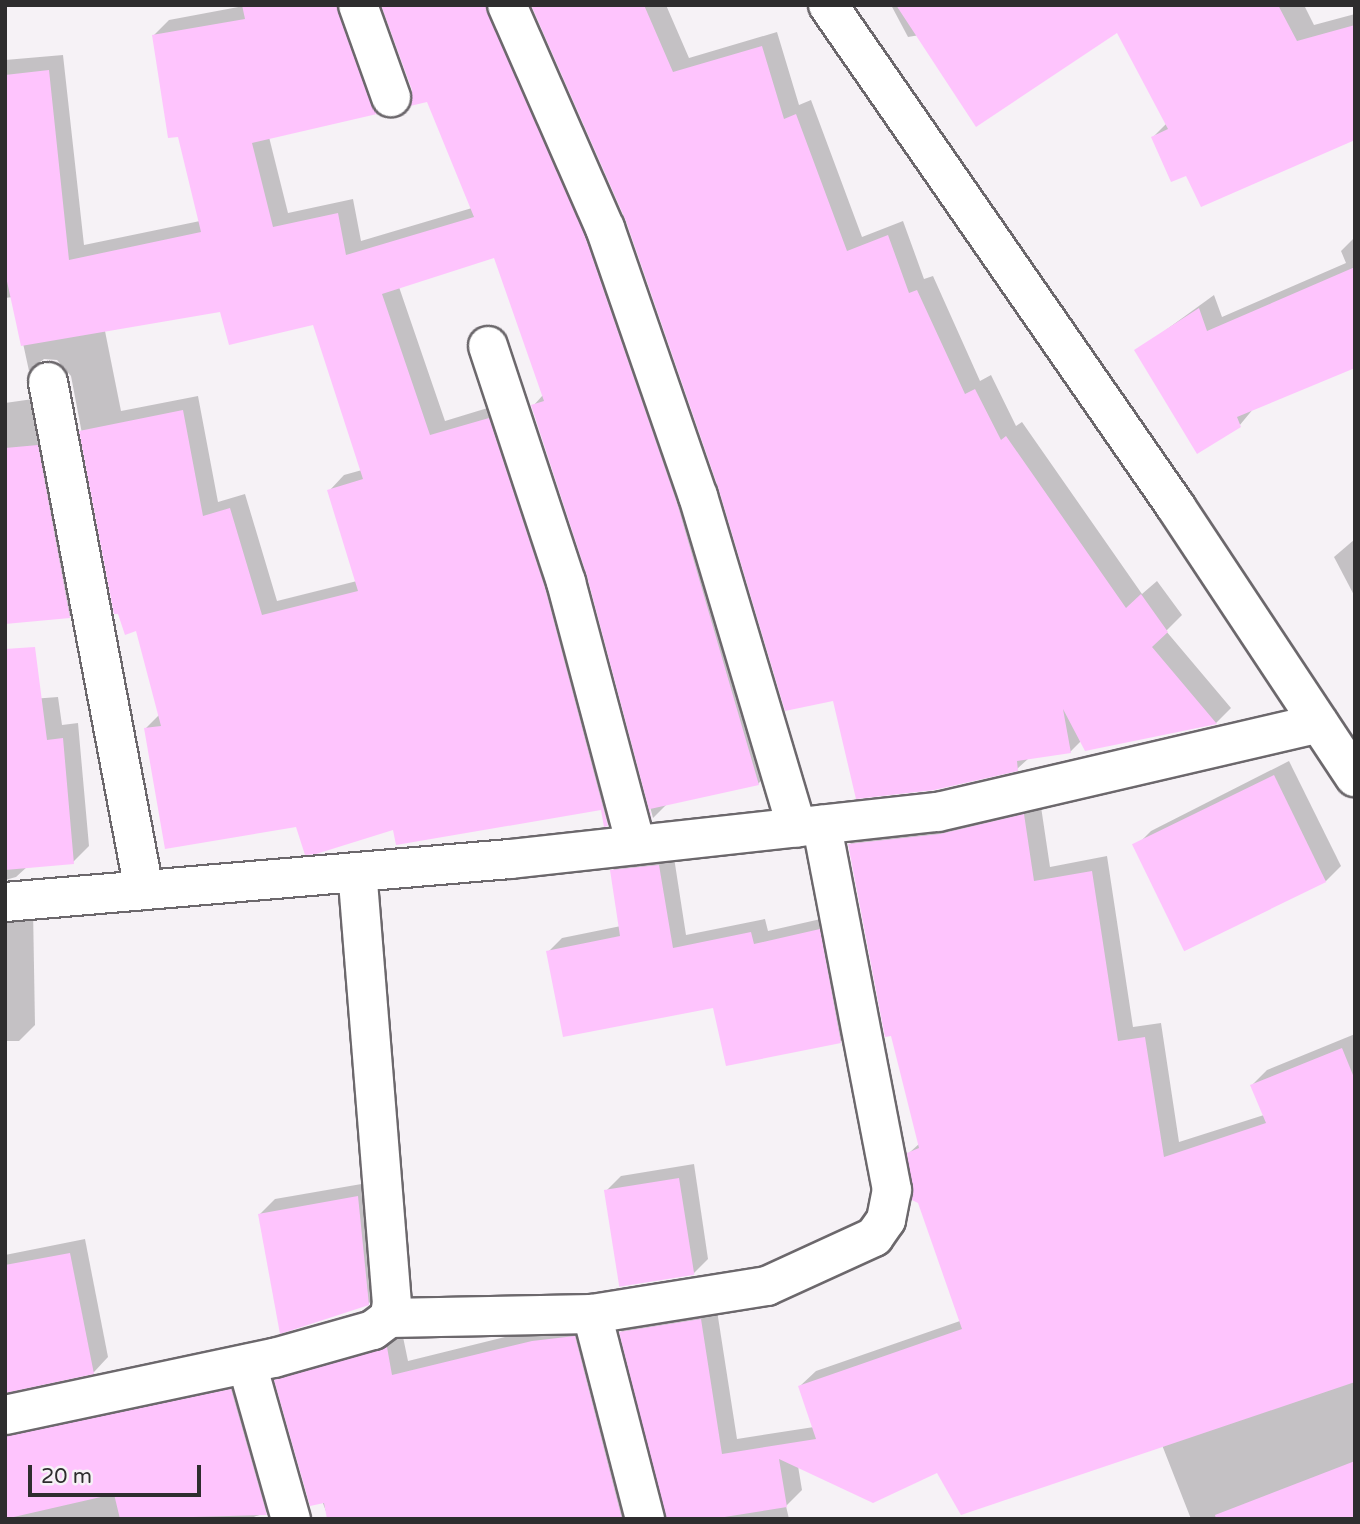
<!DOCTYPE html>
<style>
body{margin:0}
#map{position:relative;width:1360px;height:1524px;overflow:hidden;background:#f6f2f6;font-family:"Varela Round",sans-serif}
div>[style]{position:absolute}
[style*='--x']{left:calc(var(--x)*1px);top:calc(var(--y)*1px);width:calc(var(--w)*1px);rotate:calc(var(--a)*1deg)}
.shadow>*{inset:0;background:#0003}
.building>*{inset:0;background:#fec4fd;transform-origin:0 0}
.roads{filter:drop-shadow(2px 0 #6c686c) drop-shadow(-2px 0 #6c686c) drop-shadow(0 2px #6c686c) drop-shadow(0 -2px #6c686c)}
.minor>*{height:38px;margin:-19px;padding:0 19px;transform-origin:19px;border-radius:19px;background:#fff}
span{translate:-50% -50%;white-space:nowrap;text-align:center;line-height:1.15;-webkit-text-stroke:5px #f6f2f6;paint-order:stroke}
.frame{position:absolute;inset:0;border:7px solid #2e2d2e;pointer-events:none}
.scale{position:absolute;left:28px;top:1465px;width:173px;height:32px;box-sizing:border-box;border:4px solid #2e2d2e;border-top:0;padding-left:9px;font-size:21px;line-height:24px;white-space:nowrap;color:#2e2d2e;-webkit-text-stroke:5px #f6f2f6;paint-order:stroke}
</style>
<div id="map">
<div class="shadow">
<div style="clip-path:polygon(evenodd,249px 5px,356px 5px,391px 97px,376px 112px,269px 137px,288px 213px,353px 199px,361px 241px,472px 208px,428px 100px,413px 89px,383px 5px,505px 5px,599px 220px,773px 768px,758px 784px,667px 804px,653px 818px,589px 576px,533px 406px,543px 395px,495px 256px,399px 287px,445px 421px,504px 403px,623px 809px,608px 825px,603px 808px,395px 828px,297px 825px,146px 728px,160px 714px,138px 629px,116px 612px,71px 376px,57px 360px,44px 359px,29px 371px,13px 297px,5px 298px,5px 60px,63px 55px,84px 245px,200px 221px,154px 35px,169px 20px,249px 5px,222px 310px,314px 323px,362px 470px,344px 475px,329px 491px,357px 581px,277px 601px,245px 494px,218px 502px,198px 396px,121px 411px,105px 331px,222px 310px)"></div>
<div style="clip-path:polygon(533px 5px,666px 5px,689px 58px,777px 32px,799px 105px,811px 100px,862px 237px,903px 221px,924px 279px,933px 276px,980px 381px,991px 375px,1016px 426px,1022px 422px,1142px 594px,1157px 581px,1182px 615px,1166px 631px,1231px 708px,1216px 723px,1085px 749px,1081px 741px,1070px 752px,1029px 758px,1017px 769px,834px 699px,721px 489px,627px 220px)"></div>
<div style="clip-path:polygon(891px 5px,1099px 5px,908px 37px)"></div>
<div style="clip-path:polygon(1110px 5px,1304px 5px,1314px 25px,1355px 14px,1355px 138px,1187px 174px,1153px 137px,1167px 123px)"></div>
<div style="clip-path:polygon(1355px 237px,1355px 367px,1254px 408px,1239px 426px,1137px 351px,1214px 295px,1222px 317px,1346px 263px,1341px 251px)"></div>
<div style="clip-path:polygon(47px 397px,85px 601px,70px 616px,5px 622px,5px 403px)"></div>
<div style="clip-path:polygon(1355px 539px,1355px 597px,1334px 557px)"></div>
<div style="clip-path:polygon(58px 697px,62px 725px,78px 723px,89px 846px,73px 862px,28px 866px,16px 877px,5px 880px,5px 701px)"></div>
<div style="clip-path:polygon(1289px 761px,1341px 866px,1326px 881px,1136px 846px,1151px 831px)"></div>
<div style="clip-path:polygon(1040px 800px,1050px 867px,1107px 856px,1133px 1027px,1161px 1023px,1179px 1142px,1264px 1115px,1252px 1085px,1267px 1070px,1355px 1034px,1355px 1519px,1191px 1519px,1162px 1445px,937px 1471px,798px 1466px,802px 1490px,786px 1506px,789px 1519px,667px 1519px,621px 1332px,637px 1317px,716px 1304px,737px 1439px,814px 1427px,800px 1386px,816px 1371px,960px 1321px,909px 1153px,920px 1143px,850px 844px,865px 829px)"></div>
<div style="clip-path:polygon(673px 851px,686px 935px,765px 919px,768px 931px,834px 916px,855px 1027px,841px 1041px,548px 952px,562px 938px,621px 926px,612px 871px,626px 857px)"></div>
<div style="clip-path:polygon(5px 901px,33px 908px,35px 1025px,19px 1041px,5px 1041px)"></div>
<div style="clip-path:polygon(694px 1164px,708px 1259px,693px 1274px,606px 1191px,621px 1176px)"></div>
<div style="clip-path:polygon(373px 1182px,384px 1289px,368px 1304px,260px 1214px,275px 1199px)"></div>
<div style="clip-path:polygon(85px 1239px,108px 1357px,94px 1372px,5px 1393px,5px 1255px)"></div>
<div style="clip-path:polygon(591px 1321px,645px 1519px,329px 1519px,276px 1381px,292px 1365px,402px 1332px,408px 1361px,549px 1326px)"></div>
<div style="clip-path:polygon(246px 1376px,281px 1499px,266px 1513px,247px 1519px,5px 1519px,5px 1416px)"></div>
</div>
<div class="building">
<div style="clip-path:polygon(242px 5px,337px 5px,377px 114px,252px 143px,273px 227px,338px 213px,346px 255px,474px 217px,427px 102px,410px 106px,412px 90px,381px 5px,486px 5px,585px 236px,677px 503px,759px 785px,650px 809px,652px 821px,587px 576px,531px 405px,544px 401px,494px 258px,382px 294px,430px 435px,489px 418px,545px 588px,608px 826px,604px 827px,601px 810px,396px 845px,393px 830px,316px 854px,305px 855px,296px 827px,165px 849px,144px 728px,161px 726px,136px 631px,125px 635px,118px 614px,114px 614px,79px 431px,183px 410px,203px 516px,230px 508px,262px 615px,358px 591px,327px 490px,363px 479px,313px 325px,229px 345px,220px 312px,21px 346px,5px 272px,5px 75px,49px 70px,69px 260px,201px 232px,178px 137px,168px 138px,152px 35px,245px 19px)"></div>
<div style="clip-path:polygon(531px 5px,644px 5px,673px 72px,762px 46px,784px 119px,796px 114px,847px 251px,888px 235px,909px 293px,917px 290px,965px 394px,975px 389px,1001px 440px,1006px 436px,1126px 608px,1141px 594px,1168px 632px,1152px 647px,1217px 724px,1085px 751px,1063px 709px,1071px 753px,1017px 761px,1018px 771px,934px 790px,856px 799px,833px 701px,785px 711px,719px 490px,626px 221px)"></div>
<div style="clip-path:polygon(896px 5px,1278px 5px,1297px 41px,1355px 25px,1355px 140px,1201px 207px,1186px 176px,1171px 182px,1151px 137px,1168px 129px,1117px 33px,976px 127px)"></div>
<div style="clip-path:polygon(1355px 267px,1355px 368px,1237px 417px,1241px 427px,1197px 454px,1134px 350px,1199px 308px,1207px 331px)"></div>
<div style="clip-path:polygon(38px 445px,70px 618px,5px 624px,5px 448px)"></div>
<div style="clip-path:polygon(35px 647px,47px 740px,63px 738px,74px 864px,5px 870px,5px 649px)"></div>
<div style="left:1274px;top:775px;width:119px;height:158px;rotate:64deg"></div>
<div style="clip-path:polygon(1024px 814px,1034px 881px,1092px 871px,1118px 1041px,1145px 1037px,1164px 1157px,1266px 1123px,1250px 1085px,1342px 1048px,1355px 1080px,1355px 1382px,961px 1515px,937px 1473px,873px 1503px,779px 1459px,787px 1507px,712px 1519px,666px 1519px,619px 1332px,701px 1319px,722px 1454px,816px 1439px,798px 1386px,962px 1329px,918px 1203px,912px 1200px,907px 1153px,919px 1148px,891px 1036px,885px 1037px,848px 844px,940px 834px)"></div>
<div style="clip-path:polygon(659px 865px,673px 948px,751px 932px,754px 944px,820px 929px,841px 1043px,726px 1066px,713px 1008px,563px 1037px,546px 951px,620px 936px,610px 870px)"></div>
<div style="left:679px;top:1178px;width:98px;height:76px;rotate:81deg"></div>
<div style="clip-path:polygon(358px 1196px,369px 1305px,280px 1334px,258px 1214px)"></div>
<div style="clip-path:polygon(70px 1253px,94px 1374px,5px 1393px,5px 1265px)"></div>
<div style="clip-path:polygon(575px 1336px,622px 1519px,327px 1519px,324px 1503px,310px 1506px,274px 1380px,387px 1347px,392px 1375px,532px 1341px)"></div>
<div style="clip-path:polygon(231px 1389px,267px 1515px,120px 1519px,114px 1494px,5px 1519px,5px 1436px)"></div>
<div style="clip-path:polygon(1355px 1461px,1355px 1519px,1216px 1519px,1215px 1515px)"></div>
</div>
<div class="roads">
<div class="minor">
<div style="--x:358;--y:5;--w:98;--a:70.3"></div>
<div style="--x:507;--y:5;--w:244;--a:66.3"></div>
<div style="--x:605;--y:228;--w:284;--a:70.9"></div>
<div style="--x:698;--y:496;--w:346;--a:73.4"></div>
<div style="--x:828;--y:5;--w:611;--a:55.27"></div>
<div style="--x:1176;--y:507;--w:324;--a:56.5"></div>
<div style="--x:488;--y:346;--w:249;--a:71.7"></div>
<div style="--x:566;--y:582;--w:272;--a:75.1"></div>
<div style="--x:48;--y:382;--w:517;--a:79.3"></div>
<div style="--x:5;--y:902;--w:507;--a:-4.87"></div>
<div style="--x:510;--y:859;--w:431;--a:-6.3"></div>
<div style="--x:938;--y:812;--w:391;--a:-13.1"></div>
<div style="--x:592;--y:1314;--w:212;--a:75.5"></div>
<div style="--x:389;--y:1318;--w:203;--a:-1.1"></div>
<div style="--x:592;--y:1314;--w:177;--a:-9.1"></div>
<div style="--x:767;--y:1286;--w:118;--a:-24.6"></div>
<div style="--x:874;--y:1237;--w:21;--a:-55"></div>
<div style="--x:886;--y:1220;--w:31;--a:-79"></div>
<div style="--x:892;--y:1190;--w:372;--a:-100.9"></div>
<div style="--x:247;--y:1364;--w:161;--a:74.2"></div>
<div style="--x:5;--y:1415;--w:275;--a:-12"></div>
<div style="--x:274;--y:1358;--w:103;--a:-15.8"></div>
<div style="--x:373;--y:1330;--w:20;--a:-37"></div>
<div style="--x:389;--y:1318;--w:14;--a:-78"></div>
<div style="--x:392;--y:1304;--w:433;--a:-94.6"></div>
</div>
</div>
<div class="frame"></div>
<div class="scale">20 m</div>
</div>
